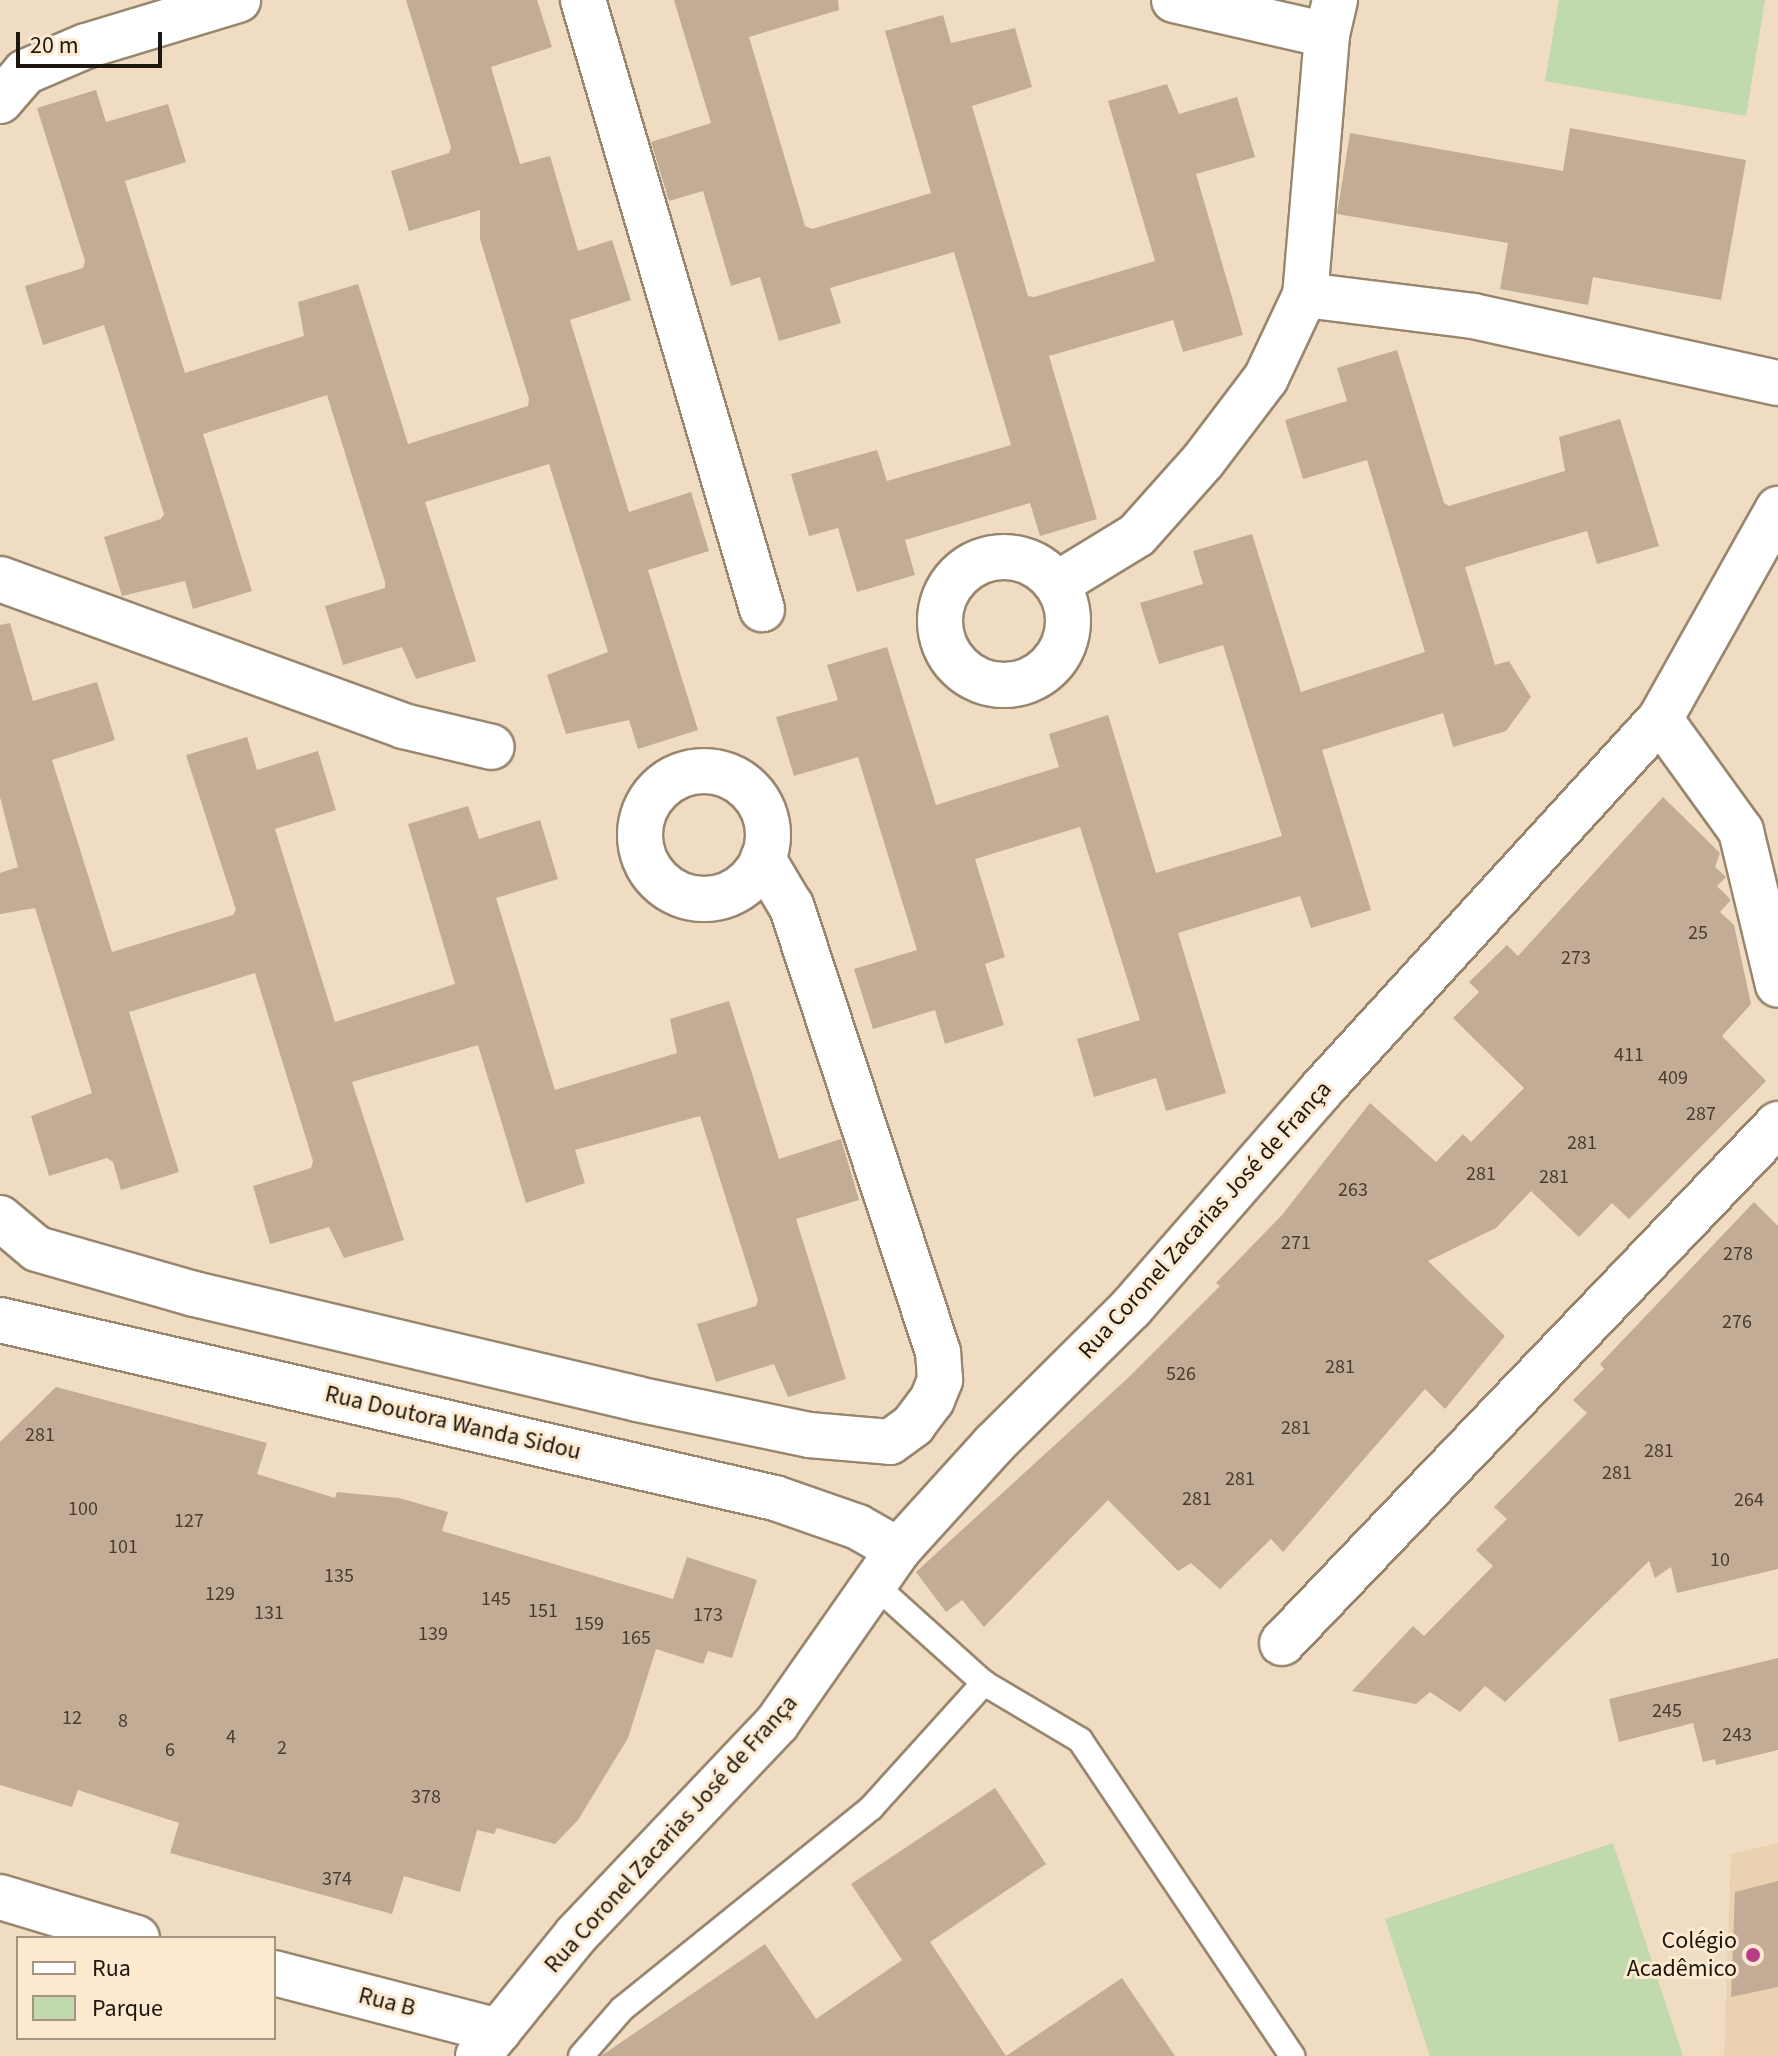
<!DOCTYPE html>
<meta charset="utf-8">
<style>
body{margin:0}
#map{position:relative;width:1778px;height:2056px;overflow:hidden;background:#efdcc2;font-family:"Source Sans 3",sans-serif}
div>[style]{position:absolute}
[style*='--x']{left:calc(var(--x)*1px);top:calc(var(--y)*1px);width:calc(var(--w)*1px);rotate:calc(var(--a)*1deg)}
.built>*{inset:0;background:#ead1b2}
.green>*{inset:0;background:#c0d9ad}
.building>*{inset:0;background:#c2ac96}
.roads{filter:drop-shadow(2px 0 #98866f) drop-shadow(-2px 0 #98866f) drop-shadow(0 2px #98866f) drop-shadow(0 -2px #98866f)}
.service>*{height:24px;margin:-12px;padding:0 12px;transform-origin:12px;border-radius:12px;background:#fff}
.minor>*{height:44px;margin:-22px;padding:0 22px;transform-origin:22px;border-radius:22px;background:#fff}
.minor>.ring{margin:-22px;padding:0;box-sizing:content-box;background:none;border:44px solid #fff;border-radius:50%}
.dots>*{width:22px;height:22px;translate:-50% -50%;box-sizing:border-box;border:4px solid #fce9cf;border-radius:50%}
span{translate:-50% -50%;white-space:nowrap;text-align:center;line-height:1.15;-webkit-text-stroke:6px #fce9cf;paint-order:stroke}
.number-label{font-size:20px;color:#473c30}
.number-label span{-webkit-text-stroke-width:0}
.street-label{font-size:24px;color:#1e170e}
.poi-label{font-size:24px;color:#1e170e}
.right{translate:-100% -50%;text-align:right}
.legend{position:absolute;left:16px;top:1936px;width:260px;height:104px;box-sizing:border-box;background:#fce9cf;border:2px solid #a39582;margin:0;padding:10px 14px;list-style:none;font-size:24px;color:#1e170e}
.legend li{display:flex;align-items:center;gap:16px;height:40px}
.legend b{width:40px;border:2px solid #a39582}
.scale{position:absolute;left:16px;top:32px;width:146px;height:36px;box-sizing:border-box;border:4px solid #1e170e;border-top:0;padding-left:10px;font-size:24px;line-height:28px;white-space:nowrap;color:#1e170e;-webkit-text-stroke:6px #fce9cf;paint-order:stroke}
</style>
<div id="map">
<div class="built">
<div style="clip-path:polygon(1778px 1843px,1778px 2056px,1724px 2056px,1731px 1854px)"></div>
</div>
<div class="green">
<div style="clip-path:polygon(1559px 0,1765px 0,1746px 116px,1545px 81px)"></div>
<div style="clip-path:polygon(1613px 1843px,1683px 2056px,1430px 2056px,1385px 1919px)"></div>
</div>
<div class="building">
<div style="clip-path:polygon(406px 0,537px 0,552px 47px,491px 67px,520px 164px,550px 156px,578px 251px,612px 240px,631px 300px,570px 320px,629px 512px,691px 492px,709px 551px,648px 570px,698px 730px,638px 749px,629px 720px,566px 734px,547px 675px,608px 652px,549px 464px,425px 502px,476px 661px,416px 679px,402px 647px,343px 665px,325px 606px,385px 588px,385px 582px,327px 395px,203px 434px,252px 591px,193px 609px,185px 581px,122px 596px,104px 537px,161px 519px,164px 514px,104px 325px,43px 345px,25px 286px,83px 268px,85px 261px,37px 108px,96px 90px,106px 122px,168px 104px,186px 162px,125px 181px,185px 373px,304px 336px,298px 302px,358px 284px,408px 444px,528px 406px,529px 399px,480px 239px,480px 210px,409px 231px,391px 171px,449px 153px,451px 147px)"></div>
<div style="clip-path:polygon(674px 0,838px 0,839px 10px,749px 37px,805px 226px,812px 229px,931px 193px,885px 31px,943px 15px,951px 43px,1015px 28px,1032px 87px,972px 106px,1028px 296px,1034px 297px,1155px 261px,1108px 101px,1167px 84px,1179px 114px,1237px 97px,1255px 157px,1196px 174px,1243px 335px,1183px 352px,1173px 320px,1049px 356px,1097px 519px,1040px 536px,1030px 503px,905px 540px,915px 575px,857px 592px,838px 528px,809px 536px,791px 474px,877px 450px,887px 481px,1011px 445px,954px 252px,830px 288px,841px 323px,779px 341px,760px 277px,731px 286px,703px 191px,669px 201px,651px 142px,711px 123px)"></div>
<div style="clip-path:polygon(1570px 128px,1746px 160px,1721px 300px,1593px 277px,1588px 305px,1500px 289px,1508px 243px,1337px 214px,1350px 133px,1563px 171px)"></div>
<div style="clip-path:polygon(1397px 350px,1444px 503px,1449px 506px,1565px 471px,1559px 437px,1620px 419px,1659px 546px,1597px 564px,1587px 531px,1465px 567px,1495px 665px,1509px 661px,1531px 697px,1506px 731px,1453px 747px,1443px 713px,1322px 750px,1371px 910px,1311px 928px,1300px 896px,1178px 933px,1226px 1093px,1166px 1111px,1156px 1078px,1094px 1097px,1077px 1039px,1140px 1020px,1080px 827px,975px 859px,1005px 957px,985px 964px,1004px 1025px,945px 1044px,935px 1010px,873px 1029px,854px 969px,917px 950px,858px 757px,794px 776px,776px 717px,838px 700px,827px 665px,887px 647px,936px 805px,1059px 767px,1049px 734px,1108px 715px,1156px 873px,1282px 836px,1223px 645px,1159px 664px,1140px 603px,1203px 584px,1193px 551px,1252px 534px,1301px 692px,1425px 652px,1367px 460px,1303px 479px,1285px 420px,1347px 401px,1337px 368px)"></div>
<div style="clip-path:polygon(10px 623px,33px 701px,97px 682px,115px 740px,52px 760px,112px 952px,233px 915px,236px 910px,186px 755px,247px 737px,257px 770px,318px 751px,336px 810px,275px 829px,335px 1022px,455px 984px,408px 824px,468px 806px,479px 839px,540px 820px,558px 879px,496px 898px,555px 1090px,677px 1053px,670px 1019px,729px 1001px,779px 1159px,841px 1139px,859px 1200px,796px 1219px,846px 1379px,788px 1397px,774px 1364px,716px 1382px,697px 1324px,756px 1306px,758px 1300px,700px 1116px,575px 1150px,585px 1183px,526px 1203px,478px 1045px,352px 1082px,404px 1240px,344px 1258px,329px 1227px,270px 1244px,253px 1186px,311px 1168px,313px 1161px,255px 973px,129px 1012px,179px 1172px,121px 1190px,113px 1162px,107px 1158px,49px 1176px,31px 1116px,92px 1093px,35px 908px,0 914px,0 873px,18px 867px,0 797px,0 625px)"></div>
<div style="clip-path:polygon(1663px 797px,1720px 853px,1715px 867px,1726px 877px,1717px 886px,1731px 900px,1720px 912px,1734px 925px,1751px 1004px,1722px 1036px,1766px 1081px,1629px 1219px,1612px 1203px,1579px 1237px,1531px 1191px,1496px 1228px,1428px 1261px,1505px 1336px,1445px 1409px,1425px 1389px,1283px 1552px,1271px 1539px,1220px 1589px,1191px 1563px,1178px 1571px,1108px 1500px,984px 1627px,962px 1600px,946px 1612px,916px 1572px,1128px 1378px,1220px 1286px,1216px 1283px,1282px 1215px,1370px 1103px,1436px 1162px,1463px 1134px,1471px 1142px,1524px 1088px,1453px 1018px,1479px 992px,1469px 982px,1507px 945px,1518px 956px)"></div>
<div style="clip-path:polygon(1754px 1202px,1778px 1226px,1778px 1569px,1677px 1593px,1671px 1567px,1655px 1578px,1649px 1561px,1505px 1702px,1485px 1686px,1460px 1712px,1430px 1692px,1416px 1704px,1352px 1691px,1413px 1626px,1424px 1636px,1493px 1566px,1476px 1550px,1507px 1519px,1494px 1507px,1587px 1413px,1573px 1400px,1604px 1369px,1600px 1364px)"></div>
<div style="clip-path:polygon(56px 1387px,267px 1443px,257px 1474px,335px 1498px,337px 1492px,399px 1498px,448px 1512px,442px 1531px,673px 1599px,687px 1557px,757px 1580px,732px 1658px,708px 1651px,703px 1664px,656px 1649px,628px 1738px,578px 1820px,555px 1844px,497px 1828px,494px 1834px,477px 1830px,460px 1892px,404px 1876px,392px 1914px,170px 1853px,179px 1823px,78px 1790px,72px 1807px,0 1785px,0 1442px)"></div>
<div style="clip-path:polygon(1778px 1658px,1778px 1750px,1716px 1765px,1715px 1759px,1703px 1762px,1693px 1723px,1619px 1742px,1609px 1699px)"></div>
<div style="clip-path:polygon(995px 1788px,1046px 1864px,930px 1942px,1006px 2056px,1122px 1978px,1175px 2056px,601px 2056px,765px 1944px,816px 2019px,902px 1960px,851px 1884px)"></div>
<div style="clip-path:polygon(1778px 1881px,1778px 1987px,1731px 1997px,1735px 1892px)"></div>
</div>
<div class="roads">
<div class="service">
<div style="--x:875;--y:1585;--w:147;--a:42"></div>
<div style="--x:581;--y:2056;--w:62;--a:-48.9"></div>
<div style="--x:622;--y:2009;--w:320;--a:-38.9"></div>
<div style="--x:871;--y:1808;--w:169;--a:-47.9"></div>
<div style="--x:984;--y:1683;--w:112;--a:30.7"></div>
<div style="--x:1080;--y:1740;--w:381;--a:56.1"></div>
</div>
<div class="minor">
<div style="--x:583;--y:0;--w:635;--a:73.62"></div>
<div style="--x:1174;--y:0;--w:157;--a:12.9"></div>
<div style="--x:1335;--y:0;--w:36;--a:103"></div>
<div style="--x:1327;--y:35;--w:261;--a:94.8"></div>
<div style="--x:1305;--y:295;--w:169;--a:7.1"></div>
<div style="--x:1473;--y:316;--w:312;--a:12.4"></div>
<div style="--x:0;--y:101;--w:38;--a:-49"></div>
<div style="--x:25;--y:72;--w:66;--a:-23.1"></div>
<div style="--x:86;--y:46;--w:159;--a:-16.8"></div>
<div class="ring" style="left:940px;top:557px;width:84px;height:84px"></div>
<div style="--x:0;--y:579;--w:429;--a:20"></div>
<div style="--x:403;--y:726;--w:91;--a:13.3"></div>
<div style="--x:1057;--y:584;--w:94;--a:-31.5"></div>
<div style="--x:1137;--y:535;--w:99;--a:-48.3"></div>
<div style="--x:1203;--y:461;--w:104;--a:-52.8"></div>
<div style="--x:1266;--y:378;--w:92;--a:-64.8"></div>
<div style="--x:1660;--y:719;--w:138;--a:54.1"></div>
<div style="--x:1741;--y:831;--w:158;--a:76.5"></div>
<div class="ring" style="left:640px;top:771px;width:84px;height:84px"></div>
<div style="--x:0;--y:1218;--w:48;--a:40"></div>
<div style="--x:37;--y:1249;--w:163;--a:16"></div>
<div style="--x:194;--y:1294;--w:455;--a:13.3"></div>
<div style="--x:637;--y:1399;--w:176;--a:11.8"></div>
<div style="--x:809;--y:1435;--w:81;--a:4.9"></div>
<div style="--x:890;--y:1442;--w:29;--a:-36"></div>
<div style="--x:913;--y:1425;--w:31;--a:-53"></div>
<div style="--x:932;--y:1400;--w:22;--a:-68"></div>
<div style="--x:940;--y:1380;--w:28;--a:-94"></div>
<div style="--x:938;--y:1352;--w:470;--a:-108.2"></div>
<div style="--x:791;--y:906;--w:55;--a:-120.8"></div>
<div style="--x:0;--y:1320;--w:795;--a:12.94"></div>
<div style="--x:775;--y:1498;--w:88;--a:19.3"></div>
<div style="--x:858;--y:1527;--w:46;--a:29.9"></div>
<div style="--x:1282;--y:1643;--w:718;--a:-46.3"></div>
<div style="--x:0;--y:1897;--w:143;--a:16.7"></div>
<div style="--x:274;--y:1973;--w:232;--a:14.5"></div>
<div style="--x:478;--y:2056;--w:156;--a:-51"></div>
<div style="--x:576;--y:1935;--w:292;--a:-46.5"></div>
<div style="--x:777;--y:1723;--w:211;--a:-55"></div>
<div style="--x:898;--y:1550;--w:143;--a:-47.8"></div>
<div style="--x:994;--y:1444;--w:193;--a:-44.8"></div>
<div style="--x:1131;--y:1308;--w:289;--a:-48.9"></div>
<div style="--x:1321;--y:1090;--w:503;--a:-47.58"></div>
<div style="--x:1660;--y:719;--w:241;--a:-60.7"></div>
</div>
</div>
<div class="dots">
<div style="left:1753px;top:1955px;background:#ba3b87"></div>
</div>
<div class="number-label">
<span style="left:1698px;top:933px">25</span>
<span style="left:1576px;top:958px">273</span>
<span style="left:1629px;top:1055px">411</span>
<span style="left:1673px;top:1078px">409</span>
<span style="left:1701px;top:1114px">287</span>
<span style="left:1582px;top:1143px">281</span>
<span style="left:1481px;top:1174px">281</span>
<span style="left:1554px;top:1177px">281</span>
<span style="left:1353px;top:1190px">263</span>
<span style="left:1296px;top:1243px">271</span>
<span style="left:1738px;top:1254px">278</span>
<span style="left:1737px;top:1322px">276</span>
<span style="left:1340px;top:1367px">281</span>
<span style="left:1181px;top:1374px">526</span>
<span style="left:1296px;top:1428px">281</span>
<span style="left:40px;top:1435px">281</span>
<span style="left:1659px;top:1451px">281</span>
<span style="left:1617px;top:1473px">281</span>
<span style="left:1240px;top:1479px">281</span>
<span style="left:1197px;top:1499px">281</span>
<span style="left:1749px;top:1500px">264</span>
<span style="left:83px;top:1509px">100</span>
<span style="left:189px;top:1521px">127</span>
<span style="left:123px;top:1547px">101</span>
<span style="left:1720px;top:1560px">10</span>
<span style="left:339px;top:1576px">135</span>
<span style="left:220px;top:1594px">129</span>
<span style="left:496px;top:1599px">145</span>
<span style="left:543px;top:1611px">151</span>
<span style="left:269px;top:1613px">131</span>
<span style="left:708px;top:1615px">173</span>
<span style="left:589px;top:1624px">159</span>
<span style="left:433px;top:1634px">139</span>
<span style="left:636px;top:1638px">165</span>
<span style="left:1667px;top:1711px">245</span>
<span style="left:72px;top:1718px">12</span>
<span style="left:123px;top:1721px">8</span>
<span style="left:1737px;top:1735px">243</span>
<span style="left:231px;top:1737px">4</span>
<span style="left:282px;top:1748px">2</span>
<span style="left:170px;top:1750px">6</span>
<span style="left:426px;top:1797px">378</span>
<span style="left:337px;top:1879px">374</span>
</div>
<div class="street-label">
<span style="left:1205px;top:1220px;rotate:-48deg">Rua Coronel Zacarias José de França</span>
<span style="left:453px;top:1423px;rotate:13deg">Rua Doutora Wanda Sidou</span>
<span style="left:671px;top:1834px;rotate:-48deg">Rua Coronel Zacarias José de França</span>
<span style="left:387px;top:2002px;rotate:14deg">Rua B</span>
</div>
<div class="poi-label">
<span class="right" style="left:1737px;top:1955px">Colégio<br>Acadêmico</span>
</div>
<ul class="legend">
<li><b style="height:10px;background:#fff"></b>Rua</li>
<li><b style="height:22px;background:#c0d9ad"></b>Parque</li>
</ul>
<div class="scale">20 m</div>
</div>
